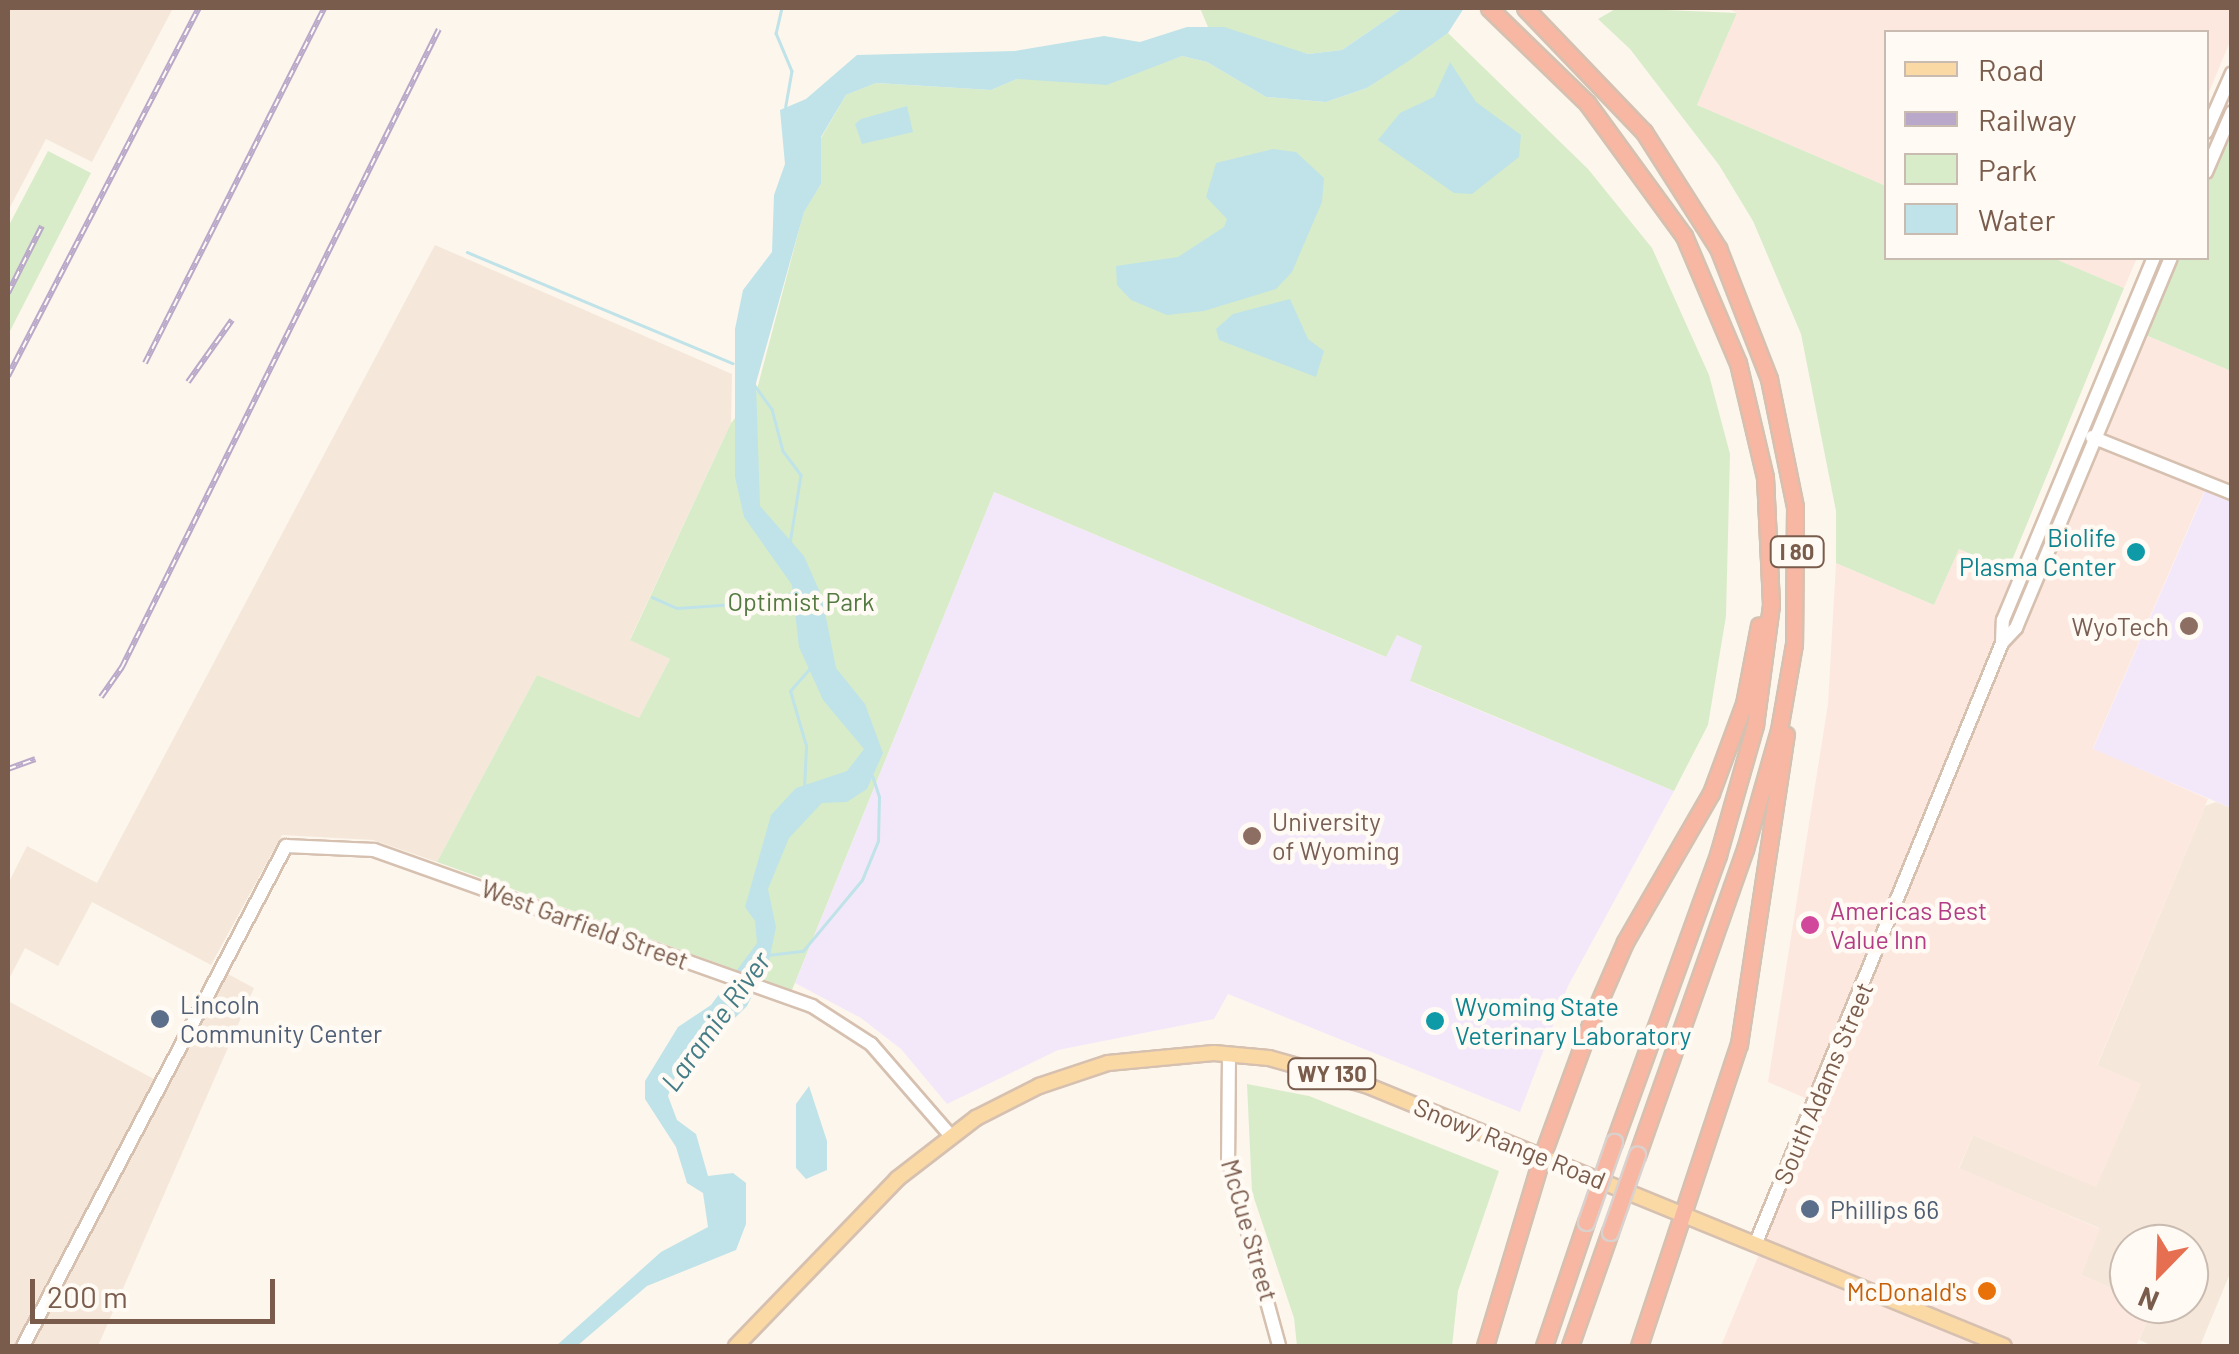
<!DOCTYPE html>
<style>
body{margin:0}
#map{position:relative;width:2239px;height:1354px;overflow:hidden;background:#fdf6ec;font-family:Barlow,sans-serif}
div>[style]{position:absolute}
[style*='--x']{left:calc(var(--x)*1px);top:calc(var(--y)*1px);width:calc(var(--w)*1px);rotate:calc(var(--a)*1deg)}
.residential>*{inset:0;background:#f5e8da}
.commercial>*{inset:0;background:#fde8e0}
.education>*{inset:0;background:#f3e8fa}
.green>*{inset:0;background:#d8ecc9}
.water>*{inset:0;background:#bfe3e8}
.stream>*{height:2.5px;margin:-1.25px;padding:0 1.25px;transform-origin:1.25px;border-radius:1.25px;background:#bfe3e8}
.roads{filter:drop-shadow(2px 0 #d6c0b0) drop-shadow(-2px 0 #d6c0b0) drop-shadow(0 2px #d6c0b0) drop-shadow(0 -2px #d6c0b0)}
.secondary>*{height:12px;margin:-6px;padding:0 6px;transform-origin:6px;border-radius:6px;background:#fff}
.primary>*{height:14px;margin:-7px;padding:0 7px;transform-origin:7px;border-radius:7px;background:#fbd9a5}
.highway>*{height:15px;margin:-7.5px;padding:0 7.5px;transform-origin:7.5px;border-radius:7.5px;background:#f7b7a3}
.rail>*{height:6px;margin-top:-3px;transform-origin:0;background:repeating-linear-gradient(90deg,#fffaf3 0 8px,#b9a8c9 0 16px);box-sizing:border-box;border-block:2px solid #b9a8c9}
.bridges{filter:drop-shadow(2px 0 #dad1cd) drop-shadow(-2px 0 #dad1cd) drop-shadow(0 2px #dad1cd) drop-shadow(0 -2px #dad1cd)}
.highway-bridge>*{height:15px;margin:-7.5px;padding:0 7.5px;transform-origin:7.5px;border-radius:7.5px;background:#f7b7a3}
.dots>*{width:28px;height:28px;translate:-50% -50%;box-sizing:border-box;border:5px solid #fffaf3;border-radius:50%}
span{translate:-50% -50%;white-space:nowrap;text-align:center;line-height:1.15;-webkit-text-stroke:9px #fffaf3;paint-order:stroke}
.shield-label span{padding:2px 8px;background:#fffaf3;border:2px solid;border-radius:8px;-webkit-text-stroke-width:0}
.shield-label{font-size:22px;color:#7a5c4d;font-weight:700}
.culture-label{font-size:25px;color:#0d838f}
.right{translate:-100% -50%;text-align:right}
.left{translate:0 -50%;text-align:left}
.park-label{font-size:25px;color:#537a41}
.education-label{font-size:25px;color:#785e54}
.hotel-label{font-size:25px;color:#b23c85}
.street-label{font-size:25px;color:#7a5c4d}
.service-label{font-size:25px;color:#4e5e75}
.food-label{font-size:25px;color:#c56008}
.water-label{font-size:28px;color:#437c86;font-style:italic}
.frame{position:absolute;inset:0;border:10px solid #7a5c4d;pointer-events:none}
.legend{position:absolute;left:1884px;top:30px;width:325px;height:230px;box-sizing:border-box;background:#fffaf3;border:2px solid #cabbb1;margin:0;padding:12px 18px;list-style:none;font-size:30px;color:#7a5c4d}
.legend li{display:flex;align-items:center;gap:20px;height:50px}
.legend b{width:50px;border:2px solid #cabbb1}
.north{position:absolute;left:2109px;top:1224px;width:100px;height:100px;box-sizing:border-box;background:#fffaf3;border:2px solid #cabbb1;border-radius:50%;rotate:203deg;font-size:28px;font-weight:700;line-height:40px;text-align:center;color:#7a5c4d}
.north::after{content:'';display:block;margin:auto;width:35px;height:45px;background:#e76f51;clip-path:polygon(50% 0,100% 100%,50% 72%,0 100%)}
.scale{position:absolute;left:30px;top:1279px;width:245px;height:45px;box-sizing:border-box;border:5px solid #7a5c4d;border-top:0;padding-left:12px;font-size:30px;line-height:35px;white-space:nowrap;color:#7a5c4d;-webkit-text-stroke:8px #fffaf3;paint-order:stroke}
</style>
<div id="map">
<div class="residential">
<div style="clip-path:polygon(8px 8px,173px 8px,92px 162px,46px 139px,8px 211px)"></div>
<div style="clip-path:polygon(435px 245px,732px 374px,731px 423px,630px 639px,670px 659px,636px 724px,537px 675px,437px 862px,373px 840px,282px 835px,211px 965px,92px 902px,58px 966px,25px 948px,8px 981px,8px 884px,27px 846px,97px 883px)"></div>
<div style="clip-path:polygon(2216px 802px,2231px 808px,2231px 1271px,2200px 1346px,2154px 1346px,2139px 1340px,2153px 1307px,2149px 1304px,2189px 1304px,2189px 1244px,2129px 1244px,2129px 1296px,2081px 1275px,2099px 1228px,1959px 1169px,1973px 1135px,2096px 1186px,2140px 1085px,2097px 1066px,2205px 806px)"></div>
<div style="clip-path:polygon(228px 974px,254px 988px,98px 1346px,8px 1346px,8px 1001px,169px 1087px)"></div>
</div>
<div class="commercial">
<div style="clip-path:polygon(1726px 8px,2231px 8px,2231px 39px,2207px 97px,2206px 32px,1886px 32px,1886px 186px,1697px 105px,1737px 13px)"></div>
<div style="clip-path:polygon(2053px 258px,2137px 258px,2124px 288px)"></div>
<div style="clip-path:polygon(2121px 325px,2231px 371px,2231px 502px,2204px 492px,2093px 748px,2208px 799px,2097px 1065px,2141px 1084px,2096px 1187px,1973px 1135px,1959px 1168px,2100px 1229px,2081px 1275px,2129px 1296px,2129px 1304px,2154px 1306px,2136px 1346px,1721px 1346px,1821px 1105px,1768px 1082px,1828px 704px,1836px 563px,1934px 605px,1959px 549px,2019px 574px)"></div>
</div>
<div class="education">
<div style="clip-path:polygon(2205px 491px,2231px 502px,2231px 808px,2093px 749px)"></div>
<div style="clip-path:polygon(994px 492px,1385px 657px,1397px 635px,1423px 646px,1411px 682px,1674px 791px,1568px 986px,1520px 1112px,1228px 994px,1214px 1019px,1058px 1050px,947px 1104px,901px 1049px,861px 1018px,795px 983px)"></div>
</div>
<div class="green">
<div style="clip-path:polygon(1200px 8px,1403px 8px,1342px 50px,1308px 54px,1208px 27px)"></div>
<div style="clip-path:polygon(1617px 8px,1737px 13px,1697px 105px,1886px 186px,1886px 258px,2053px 258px,2124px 288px,2008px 570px,1959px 549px,1934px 605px,1836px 563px,1836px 511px,1801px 334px,1753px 221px,1719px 165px,1630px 49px,1598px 19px)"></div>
<div style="clip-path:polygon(1448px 33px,1588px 169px,1652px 248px,1709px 375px,1730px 454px,1726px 616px,1708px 725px,1674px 791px,1410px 681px,1422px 646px,1397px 635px,1386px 657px,994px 492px,792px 990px,437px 862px,537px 675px,639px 718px,670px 659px,630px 640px,731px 423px,756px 393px,804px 211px,821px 184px,821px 138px,846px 95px,876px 83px,991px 90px,1017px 79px,1146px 69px,1182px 56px,1207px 62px,1266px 97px,1326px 102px,1367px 88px)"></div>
<div style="clip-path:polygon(2231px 124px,2231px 371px,2143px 334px,2175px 258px,2206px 258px,2207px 183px)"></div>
<div style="clip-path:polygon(48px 151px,91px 173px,8px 335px,8px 227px)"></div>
<div style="clip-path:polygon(1247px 1084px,1309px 1096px,1499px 1171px,1458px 1291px,1452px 1346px,1297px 1346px,1294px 1318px,1252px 1192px)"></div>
</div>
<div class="water">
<div style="clip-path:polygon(1403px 8px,1464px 8px,1448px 33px,1410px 60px,1367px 88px,1326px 102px,1266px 97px,1207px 62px,1182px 56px,1107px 85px,1017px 79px,991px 90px,876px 83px,846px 95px,821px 137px,821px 184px,804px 212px,756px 383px,760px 506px,804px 556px,822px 597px,836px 668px,865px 704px,883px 753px,867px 789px,847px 802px,822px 803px,789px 838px,768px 889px,776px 927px,769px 961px,747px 1006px,675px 1077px,668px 1096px,677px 1120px,696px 1134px,708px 1176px,733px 1173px,746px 1183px,746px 1224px,736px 1250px,647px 1286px,577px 1346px,556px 1346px,661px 1252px,708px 1227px,703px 1193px,687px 1183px,676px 1147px,645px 1099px,645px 1081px,678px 1027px,711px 1005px,757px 943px,755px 921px,745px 907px,771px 815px,796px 788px,847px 771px,864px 749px,823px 700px,799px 647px,792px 585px,744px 517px,735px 477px,735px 329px,743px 290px,772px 252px,774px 195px,785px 164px,780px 110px,806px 99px,857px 55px,1015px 51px,1104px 36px,1140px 42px,1187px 27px,1224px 27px,1308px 54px,1342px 50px)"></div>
<div style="clip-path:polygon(1450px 62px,1476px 102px,1521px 135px,1519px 157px,1472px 194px,1454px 193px,1378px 140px,1400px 113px,1434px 97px)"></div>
<div style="clip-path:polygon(907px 106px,913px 132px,862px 144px,855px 124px,861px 119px)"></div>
<div style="clip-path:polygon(1273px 149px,1296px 152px,1324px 178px,1322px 202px,1292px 272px,1276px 289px,1204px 311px,1167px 315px,1131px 300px,1117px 285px,1116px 266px,1178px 257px,1224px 227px,1227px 219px,1206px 197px,1216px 163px)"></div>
<div style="clip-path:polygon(1290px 299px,1308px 339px,1324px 351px,1316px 377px,1219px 340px,1216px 329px,1233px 314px)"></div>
<div style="clip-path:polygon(809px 1086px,827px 1141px,827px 1170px,806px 1179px,796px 1168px,796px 1104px)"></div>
</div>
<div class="stream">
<div style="--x:782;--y:8;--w:26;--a:103"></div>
<div style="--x:776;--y:33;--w:41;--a:67.2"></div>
<div style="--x:792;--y:71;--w:36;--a:100"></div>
<div style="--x:467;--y:252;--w:288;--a:22.7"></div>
<div style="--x:753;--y:383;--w:32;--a:54"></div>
<div style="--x:772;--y:409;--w:43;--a:75.3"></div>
<div style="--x:783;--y:451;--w:30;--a:53"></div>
<div style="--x:801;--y:475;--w:70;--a:99.1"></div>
<div style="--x:652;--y:597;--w:27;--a:24"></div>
<div style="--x:677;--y:608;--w:99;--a:-4"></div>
<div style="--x:776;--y:601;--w:21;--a:-28"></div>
<div style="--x:804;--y:789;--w:43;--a:-87.3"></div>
<div style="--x:806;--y:746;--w:57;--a:-106.2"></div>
<div style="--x:790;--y:691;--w:30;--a:-49"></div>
<div style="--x:768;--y:955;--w:35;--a:-7"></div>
<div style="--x:803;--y:951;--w:92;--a:-50.3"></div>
<div style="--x:862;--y:880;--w:42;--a:-67.7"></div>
<div style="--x:878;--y:841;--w:44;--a:-88.7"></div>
<div style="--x:879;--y:797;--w:22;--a:-108"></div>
</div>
<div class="roads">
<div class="secondary">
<div style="--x:2206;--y:132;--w:64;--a:-66.2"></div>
<div style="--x:2206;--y:172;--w:65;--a:-66.6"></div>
<div style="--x:2092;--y:437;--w:151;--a:21.8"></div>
<div style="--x:2002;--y:643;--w:23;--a:-88"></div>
<div style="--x:2003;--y:620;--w:392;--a:-67.4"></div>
<div style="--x:1229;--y:1054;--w:105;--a:90.5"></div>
<div style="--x:1228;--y:1159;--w:194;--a:74.7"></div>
<div style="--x:1755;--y:1245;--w:651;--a:-67.69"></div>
<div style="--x:2002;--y:643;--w:21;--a:-47"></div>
<div style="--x:2016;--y:628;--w:401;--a:-67.3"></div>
<div style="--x:23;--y:1346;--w:565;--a:-62.26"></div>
<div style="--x:286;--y:846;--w:88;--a:2.6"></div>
<div style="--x:374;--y:850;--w:465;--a:19.6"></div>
<div style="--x:812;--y:1006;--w:70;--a:32.8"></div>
<div style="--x:871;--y:1044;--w:121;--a:49"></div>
</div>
<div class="primary">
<div style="--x:736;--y:1346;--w:232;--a:-46"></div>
<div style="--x:897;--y:1179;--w:100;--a:-37.7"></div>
<div style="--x:976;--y:1118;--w:71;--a:-26.9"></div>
<div style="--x:1039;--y:1086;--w:73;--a:-18.4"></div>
<div style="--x:1108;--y:1063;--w:106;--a:-5.4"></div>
<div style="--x:1214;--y:1053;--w:55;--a:5.2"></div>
<div style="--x:1269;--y:1058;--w:101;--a:15.6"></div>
<div style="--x:1366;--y:1085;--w:689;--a:22.25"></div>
</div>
<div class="highway">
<div style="--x:1489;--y:8;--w:136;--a:44.1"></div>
<div style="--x:1587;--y:103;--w:165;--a:53.9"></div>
<div style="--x:1684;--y:236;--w:138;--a:67"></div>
<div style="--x:1738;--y:363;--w:117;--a:76.7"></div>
<div style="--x:1765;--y:477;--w:128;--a:87.3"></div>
<div style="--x:1771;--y:605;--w:121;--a:97.6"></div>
<div style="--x:1755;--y:725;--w:135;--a:105.9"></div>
<div style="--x:1718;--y:855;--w:305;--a:109.9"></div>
<div style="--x:1525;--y:8;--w:172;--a:46.2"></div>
<div style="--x:1644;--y:132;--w:138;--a:57.5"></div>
<div style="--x:1718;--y:248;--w:141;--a:68.7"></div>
<div style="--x:1769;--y:379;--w:131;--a:78.5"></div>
<div style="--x:1795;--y:507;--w:137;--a:90.4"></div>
<div style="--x:1794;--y:644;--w:87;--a:99.9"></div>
<div style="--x:1779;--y:730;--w:124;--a:105.9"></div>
<div style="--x:1745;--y:849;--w:324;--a:109.4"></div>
<div style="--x:1485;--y:1346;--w:198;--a:-73.3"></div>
<div style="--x:1542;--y:1156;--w:154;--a:-69.9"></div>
<div style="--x:1595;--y:1011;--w:75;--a:-66.5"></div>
<div style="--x:1625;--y:942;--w:172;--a:-60"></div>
<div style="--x:1711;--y:793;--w:95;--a:-69.7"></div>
<div style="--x:1744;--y:704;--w:80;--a:-79.2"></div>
<div style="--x:1544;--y:1346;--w:131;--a:-71.3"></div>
<div style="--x:1570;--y:1346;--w:121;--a:-70.7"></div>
<div style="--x:1639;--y:1346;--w:318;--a:-71.7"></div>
<div style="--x:1739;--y:1044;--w:313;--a:-81.4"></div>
</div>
</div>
<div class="rail">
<div style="--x:8;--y:293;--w:75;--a:-63.1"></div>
<div style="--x:145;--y:363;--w:398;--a:-63.2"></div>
<div style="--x:8;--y:376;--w:415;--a:-62.6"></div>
<div style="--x:188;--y:382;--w:76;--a:-54.6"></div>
<div style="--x:101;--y:697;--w:37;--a:-55"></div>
<div style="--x:122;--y:667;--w:712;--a:-63.58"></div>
<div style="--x:8;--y:769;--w:29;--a:-20"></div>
</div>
<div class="bridges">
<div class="highway-bridge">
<div style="--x:1586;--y:1222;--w:85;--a:-70.7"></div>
<div style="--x:1610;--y:1232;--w:82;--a:-70.7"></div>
</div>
</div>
<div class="dots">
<div style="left:2136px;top:552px;background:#0f9aa8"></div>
<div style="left:2189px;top:626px;background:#8d6e63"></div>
<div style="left:1252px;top:836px;background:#8d6e63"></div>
<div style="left:1810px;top:925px;background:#d1479c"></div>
<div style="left:160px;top:1019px;background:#5c6f8a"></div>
<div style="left:1435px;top:1021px;background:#0f9aa8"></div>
<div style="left:1810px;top:1209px;background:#5c6f8a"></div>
<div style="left:1987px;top:1291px;background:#e8710a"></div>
</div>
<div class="shield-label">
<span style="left:1797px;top:552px">I 80</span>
<span style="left:1332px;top:1074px">WY 130</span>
</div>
<div class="culture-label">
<span class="right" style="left:2116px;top:552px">Biolife<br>Plasma Center</span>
<span class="left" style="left:1455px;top:1021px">Wyoming State<br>Veterinary Laboratory</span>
</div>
<div class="park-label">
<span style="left:801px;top:601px">Optimist Park</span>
</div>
<div class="education-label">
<span class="right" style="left:2169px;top:626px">WyoTech</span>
<span class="left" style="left:1272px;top:836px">University<br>of Wyoming</span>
</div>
<div class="hotel-label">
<span class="left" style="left:1830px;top:925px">Americas Best<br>Value Inn</span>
</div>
<div class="street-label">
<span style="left:585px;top:924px;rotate:20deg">West Garfield Street</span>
<span style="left:1823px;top:1083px;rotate:-67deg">South Adams Street</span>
<span style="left:1510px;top:1143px;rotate:22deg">Snowy Range Road</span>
<span style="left:1250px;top:1230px;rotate:74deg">McCue Street</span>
</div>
<div class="service-label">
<span class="left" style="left:180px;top:1019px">Lincoln<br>Community Center</span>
<span class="left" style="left:1830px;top:1209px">Phillips 66</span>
</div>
<div class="food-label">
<span class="right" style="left:1967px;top:1291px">McDonald's</span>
</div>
<div class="water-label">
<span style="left:715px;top:1021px;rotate:-54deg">Laramie River</span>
</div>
<div class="frame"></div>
<ul class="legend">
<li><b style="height:12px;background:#fbd9a5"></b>Road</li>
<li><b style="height:12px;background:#b9a8c9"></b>Railway</li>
<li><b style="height:28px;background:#d8ecc9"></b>Park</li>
<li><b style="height:28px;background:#bfe3e8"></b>Water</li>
</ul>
<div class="north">N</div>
<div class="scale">200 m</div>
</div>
